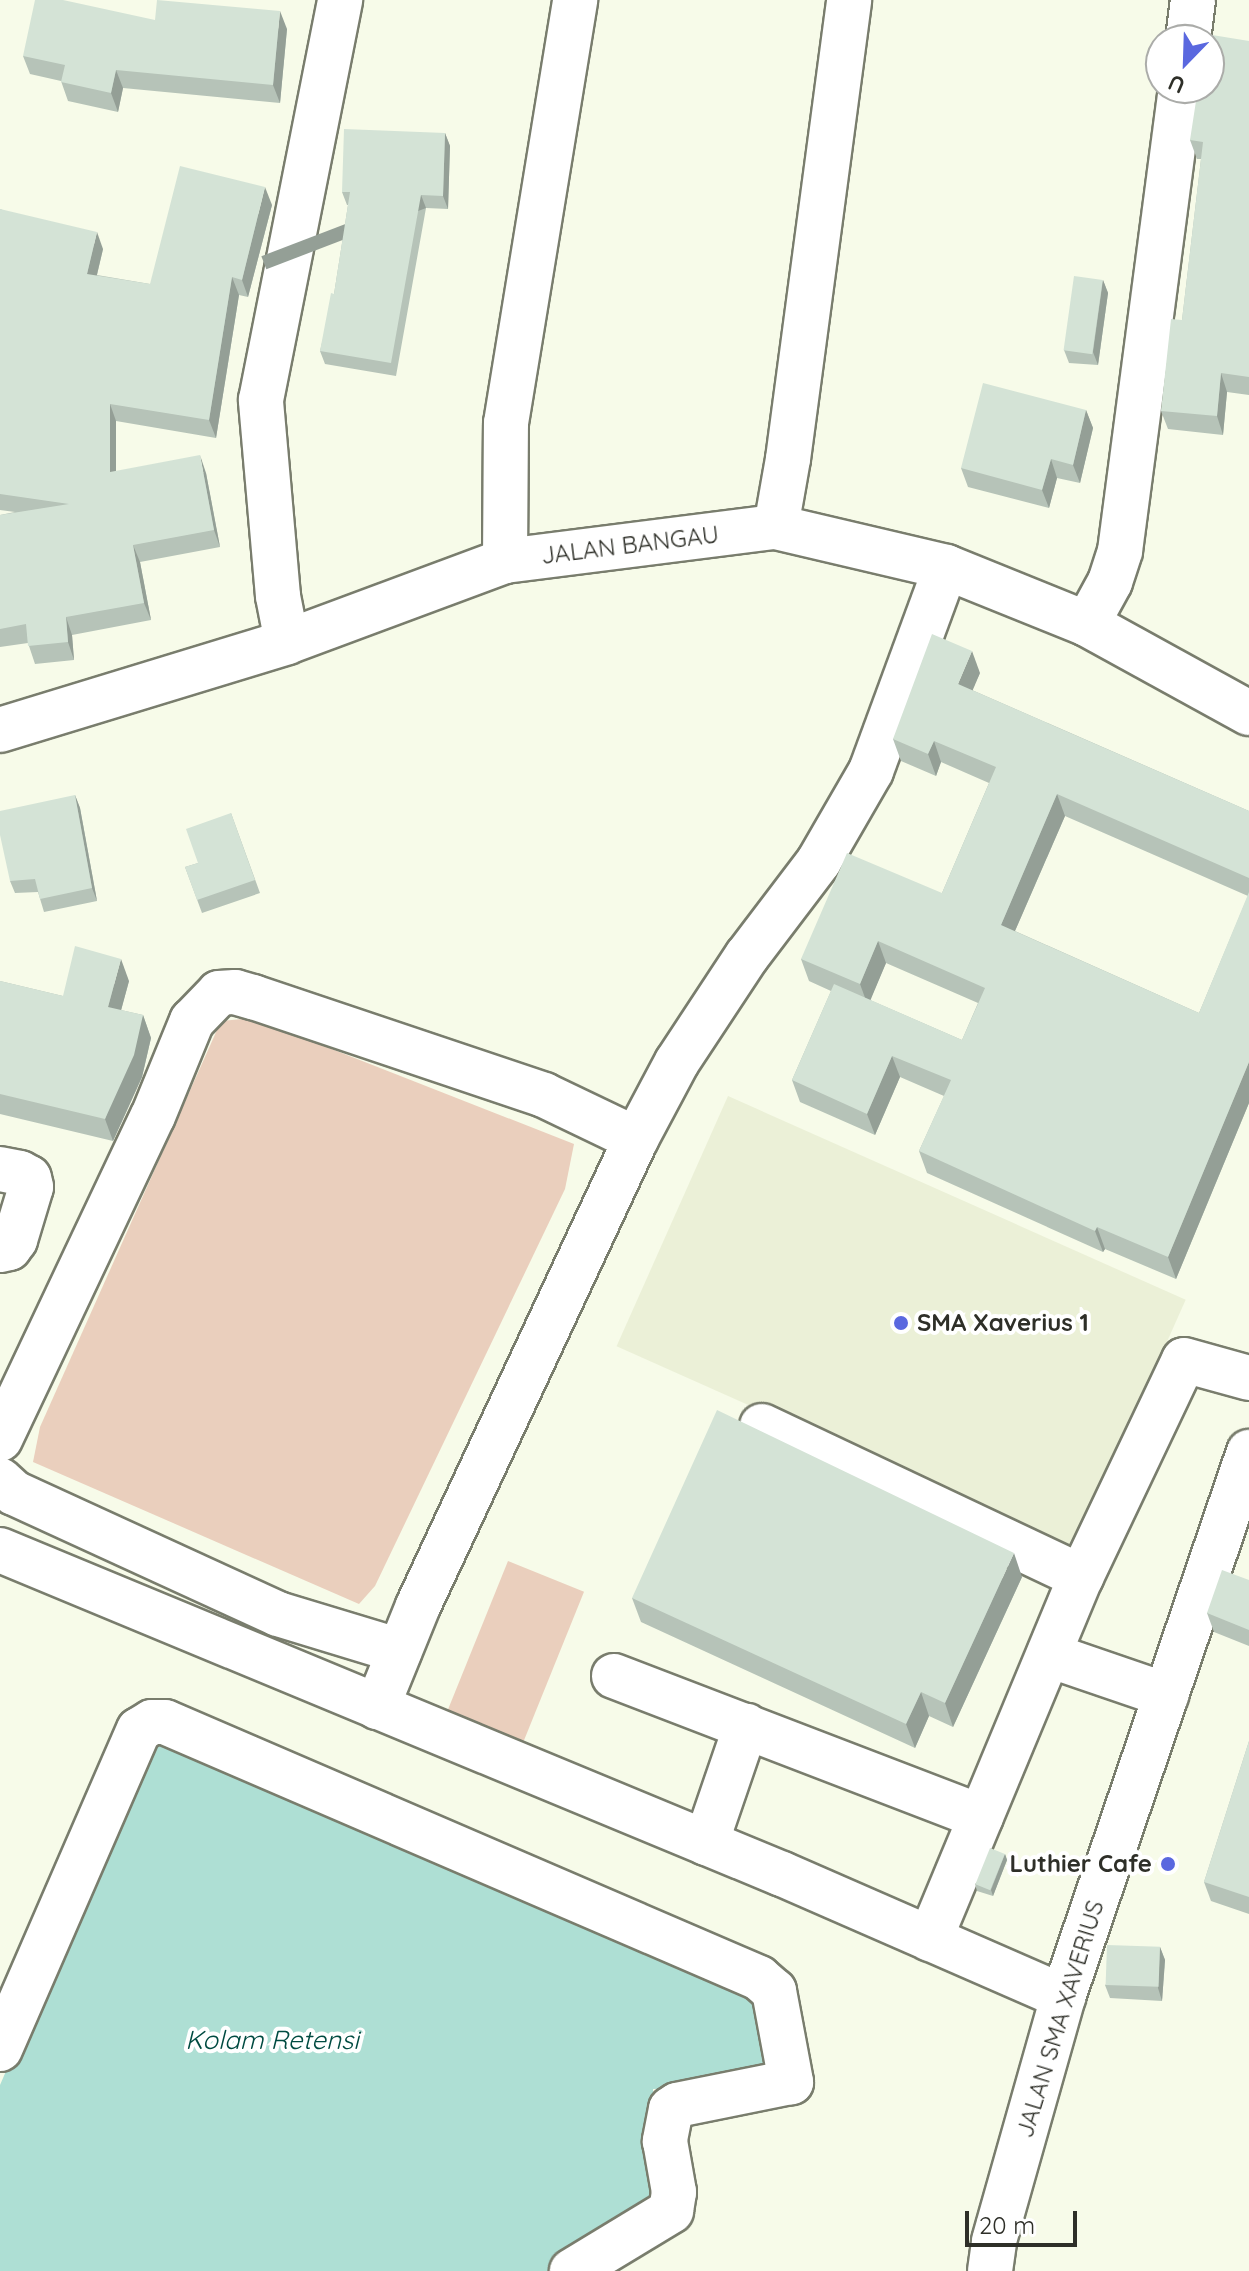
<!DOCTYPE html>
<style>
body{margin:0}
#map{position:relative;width:1249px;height:2271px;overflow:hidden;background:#f7fbe9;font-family:Quicksand,sans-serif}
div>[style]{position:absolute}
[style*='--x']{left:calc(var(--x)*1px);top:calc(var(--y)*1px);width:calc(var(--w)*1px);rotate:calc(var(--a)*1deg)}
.built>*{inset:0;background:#ebf0d7;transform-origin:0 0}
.green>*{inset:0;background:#eacfbd;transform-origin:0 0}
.water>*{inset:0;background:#aedfd4}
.roads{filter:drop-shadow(2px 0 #797d6d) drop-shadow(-2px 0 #797d6d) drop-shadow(0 2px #797d6d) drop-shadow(0 -2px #797d6d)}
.minor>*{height:44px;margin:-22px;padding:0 22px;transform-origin:22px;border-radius:22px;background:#fff}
.wall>*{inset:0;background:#b6c3b8}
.shaded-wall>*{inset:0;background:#949f96;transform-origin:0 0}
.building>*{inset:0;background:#d4e3d6;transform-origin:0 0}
.dots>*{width:22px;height:22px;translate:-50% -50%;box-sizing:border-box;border:4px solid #fff;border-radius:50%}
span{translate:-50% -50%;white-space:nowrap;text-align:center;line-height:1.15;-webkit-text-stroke:8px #fff;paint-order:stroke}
.street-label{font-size:24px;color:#2e2f28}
.poi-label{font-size:24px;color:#2e2f28;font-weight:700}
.left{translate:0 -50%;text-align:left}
.right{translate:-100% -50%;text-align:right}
.water-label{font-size:26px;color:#004b41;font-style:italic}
.north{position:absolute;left:1145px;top:24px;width:80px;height:80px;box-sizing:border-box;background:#fff;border:2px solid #abaca9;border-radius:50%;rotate:203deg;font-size:22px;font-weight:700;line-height:32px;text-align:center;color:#2e2f28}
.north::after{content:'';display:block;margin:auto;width:28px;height:36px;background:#5a68df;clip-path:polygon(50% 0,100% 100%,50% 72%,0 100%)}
.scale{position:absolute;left:965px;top:2211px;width:112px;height:36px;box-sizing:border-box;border:4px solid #2e2f28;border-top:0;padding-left:10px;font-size:24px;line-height:28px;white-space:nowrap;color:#2e2f28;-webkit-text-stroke:6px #fff;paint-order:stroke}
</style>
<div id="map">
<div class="built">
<div style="left:728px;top:1096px;width:501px;height:274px;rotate:24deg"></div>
</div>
<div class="green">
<div style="clip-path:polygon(253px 1018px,574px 1144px,565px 1189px,375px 1586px,359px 1604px,33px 1462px,40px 1427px,221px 1021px)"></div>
<div style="left:508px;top:1561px;width:82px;height:161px;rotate:22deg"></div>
</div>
<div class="water">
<div style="clip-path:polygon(152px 1735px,760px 1997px,776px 2075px,709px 2087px,653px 2089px,659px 2210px,548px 2271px,0 2271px,0 2085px)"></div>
</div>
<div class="roads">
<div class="minor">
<div style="--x:1188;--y:40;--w:40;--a:-82.9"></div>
<div style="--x:776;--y:527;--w:69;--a:-80"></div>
<div style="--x:788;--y:459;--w:463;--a:-82.4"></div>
<div style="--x:505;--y:561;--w:138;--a:-89.6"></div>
<div style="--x:506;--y:423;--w:429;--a:-80.7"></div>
<div style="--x:1087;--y:624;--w:48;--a:-61.3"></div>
<div style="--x:1110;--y:582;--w:33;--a:-72"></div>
<div style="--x:1120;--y:551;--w:467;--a:-82.5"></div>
<div style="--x:287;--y:642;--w:47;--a:-101.1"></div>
<div style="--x:278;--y:596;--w:197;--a:-95"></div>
<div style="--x:261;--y:400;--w:408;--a:-78.8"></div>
<div style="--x:0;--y:730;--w:300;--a:-17"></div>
<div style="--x:287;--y:642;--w:233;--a:-20.4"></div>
<div style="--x:505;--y:561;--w:273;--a:-7.2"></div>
<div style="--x:776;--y:527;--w:175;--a:13.2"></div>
<div style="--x:946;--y:567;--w:152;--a:22"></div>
<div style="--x:1087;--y:624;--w:185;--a:28.8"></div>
<div style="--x:0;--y:1169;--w:20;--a:11"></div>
<div style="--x:20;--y:1173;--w:10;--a:29"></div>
<div style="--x:29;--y:1178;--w:9;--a:77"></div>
<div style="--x:31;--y:1187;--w:55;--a:106.8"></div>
<div style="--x:15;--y:1240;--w:10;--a:127"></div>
<div style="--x:9;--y:1248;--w:9;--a:167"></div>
<div style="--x:762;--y:1426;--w:353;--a:25.3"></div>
<div style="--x:0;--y:1439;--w:357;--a:-64.7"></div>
<div style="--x:153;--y:1116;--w:103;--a:-67.7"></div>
<div style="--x:192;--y:1021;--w:39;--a:-46"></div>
<div style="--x:219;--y:993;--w:16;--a:-4"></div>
<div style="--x:235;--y:992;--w:19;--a:16"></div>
<div style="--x:253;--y:997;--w:307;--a:18.6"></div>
<div style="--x:544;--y:1095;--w:102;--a:25.6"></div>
<div style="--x:0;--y:1480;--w:19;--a:43"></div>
<div style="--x:14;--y:1493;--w:290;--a:24.6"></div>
<div style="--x:278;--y:1614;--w:127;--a:16.9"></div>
<div style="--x:0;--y:1550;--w:846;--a:22.51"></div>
<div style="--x:782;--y:1874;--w:307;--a:23.6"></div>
<div style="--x:1049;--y:1655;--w:124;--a:18.9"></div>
<div style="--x:614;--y:1676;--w:393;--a:21"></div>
<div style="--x:377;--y:1707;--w:109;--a:-67.9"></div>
<div style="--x:418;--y:1606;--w:515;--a:-64.98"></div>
<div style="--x:636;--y:1139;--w:87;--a:-62"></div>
<div style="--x:677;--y:1062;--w:127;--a:-56.6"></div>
<div style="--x:747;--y:956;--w:119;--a:-52.8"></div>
<div style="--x:819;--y:861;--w:104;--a:-60"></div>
<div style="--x:871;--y:771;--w:217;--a:-69.8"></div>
<div style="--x:706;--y:1843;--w:124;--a:-71.1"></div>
<div style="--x:930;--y:1939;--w:392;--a:-67.4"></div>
<div style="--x:1081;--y:1577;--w:240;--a:-64.6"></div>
<div style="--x:1184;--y:1360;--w:67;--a:15.5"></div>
<div style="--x:0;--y:2049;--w:348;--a:-66.5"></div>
<div style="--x:139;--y:1730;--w:15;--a:-32"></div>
<div style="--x:152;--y:1722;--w:13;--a:0"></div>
<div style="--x:165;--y:1722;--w:647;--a:23.31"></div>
<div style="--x:759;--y:1978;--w:20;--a:41"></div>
<div style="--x:774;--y:1991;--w:93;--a:79.4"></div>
<div style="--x:791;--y:2082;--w:116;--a:168.6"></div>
<div style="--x:677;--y:2105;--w:7;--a:146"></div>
<div style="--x:671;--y:2109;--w:33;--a:101"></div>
<div style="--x:665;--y:2141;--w:52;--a:80"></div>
<div style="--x:674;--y:2192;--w:19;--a:99"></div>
<div style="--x:671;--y:2211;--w:116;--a:148.8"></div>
<div style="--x:990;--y:2271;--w:30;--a:-82"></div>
<div style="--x:994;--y:2241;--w:254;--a:-74.2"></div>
<div style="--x:1063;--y:1997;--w:576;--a:-71.16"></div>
</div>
</div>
<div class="wall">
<div style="clip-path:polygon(155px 20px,287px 29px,280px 103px,123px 88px,118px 112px,68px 101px,61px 81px,30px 74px,23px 56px)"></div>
<div style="clip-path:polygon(1249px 41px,1249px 395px,1227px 392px,1223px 435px,1168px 429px,1161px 411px,1182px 320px,1201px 159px,1197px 159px,1190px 140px)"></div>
<div style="clip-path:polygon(445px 133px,450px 146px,448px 209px,426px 208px,396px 376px,325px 364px,320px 351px,334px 294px,348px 205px,347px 205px,342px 192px)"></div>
<div style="clip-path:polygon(272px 205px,248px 297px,239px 295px,216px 438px,116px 421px,116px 471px,206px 473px,220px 547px,140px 562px,151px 620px,72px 635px,74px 660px,35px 664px,28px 643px,0 647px,0 515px,15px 512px,0 510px,0 209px,103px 249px,97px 275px,150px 284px)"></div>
<div style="clip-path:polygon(1103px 280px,1108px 293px,1098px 365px,1069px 363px,1064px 350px)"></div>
<div style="clip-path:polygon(1086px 410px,1093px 428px,1080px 483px,1057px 478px,1049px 508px,968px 487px,961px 468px)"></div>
<div style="clip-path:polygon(evenodd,980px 673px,972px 690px,1249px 811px,1249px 1103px,1176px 1279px,1105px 1249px,1103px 1252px,927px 1173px,919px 1151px,944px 1096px,900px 1077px,875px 1135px,800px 1102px,792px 1080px,831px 991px,809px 981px,801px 959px,942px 893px,989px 783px,941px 762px,936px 776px,901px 761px,893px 739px,980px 673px,1065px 816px,1248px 896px,1199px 1013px,1015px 931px,1065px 816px,980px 673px,886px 963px,978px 1003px,962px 1040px,870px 1000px,886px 963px)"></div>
<div style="clip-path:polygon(75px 795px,80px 808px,97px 901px,44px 912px,38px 892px,15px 893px,10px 881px)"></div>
<div style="clip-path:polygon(231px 813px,260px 893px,202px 913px,185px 867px,198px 863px)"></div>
<div style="clip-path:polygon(0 981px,63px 996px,129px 981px,121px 1010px,143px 1015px,151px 1038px,142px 1077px,113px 1141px,0 1114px)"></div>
<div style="clip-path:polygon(1022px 1577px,953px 1727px,929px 1716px,915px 1748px,641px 1622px,632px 1598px)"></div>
<div style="clip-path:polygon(1249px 1580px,1249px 1646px,1214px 1632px,1207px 1613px)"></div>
<div style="clip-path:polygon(1249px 1741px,1249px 1914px,1211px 1901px,1204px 1882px)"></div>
<div style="clip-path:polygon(1005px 1854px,1007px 1860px,993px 1896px,977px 1891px,975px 1884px)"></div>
<div style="clip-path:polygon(1160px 1947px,1165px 1960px,1162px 2001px,1110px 1998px,1105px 1985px)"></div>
</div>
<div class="shaded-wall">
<div style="clip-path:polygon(280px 11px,287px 29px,280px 103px,273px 85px)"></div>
<div style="clip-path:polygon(116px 70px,123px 88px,118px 112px,111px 93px)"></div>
<div style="clip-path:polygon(445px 133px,450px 146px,448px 209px,443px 196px)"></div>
<div style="clip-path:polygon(265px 187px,272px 205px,248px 297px,242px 280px)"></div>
<div style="left:421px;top:195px;width:14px;height:171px;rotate:69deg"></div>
<div style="clip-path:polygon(97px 232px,103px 249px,93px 291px,87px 274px)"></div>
<div style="clip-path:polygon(232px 277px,239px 295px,216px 438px,209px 420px)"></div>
<div style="clip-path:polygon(1103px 280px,1108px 293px,1098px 365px,1093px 352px)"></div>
<div style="clip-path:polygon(1221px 373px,1227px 392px,1223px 435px,1217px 416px)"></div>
<div style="clip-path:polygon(110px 404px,116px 421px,116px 490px,110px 472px)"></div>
<div style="clip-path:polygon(1086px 410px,1093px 428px,1080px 483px,1073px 465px)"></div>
<div style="clip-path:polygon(200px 455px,206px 473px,220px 547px,214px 530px)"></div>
<div style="clip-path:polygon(1051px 459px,1057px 478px,1049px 508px,1042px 490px)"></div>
<div style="clip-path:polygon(133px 545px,140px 562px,151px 620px,144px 603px)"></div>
<div style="clip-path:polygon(66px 617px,72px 635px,74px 660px,68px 642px)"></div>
<div style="clip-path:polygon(972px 651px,980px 673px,966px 706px,958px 684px)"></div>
<div style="clip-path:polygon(934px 741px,941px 762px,936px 776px,928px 754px)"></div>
<div style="clip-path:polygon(1057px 794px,1065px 816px,1008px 947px,1001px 925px)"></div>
<div style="clip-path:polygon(75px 795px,80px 808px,97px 901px,92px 888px)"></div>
<div style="clip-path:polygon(878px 941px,886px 963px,868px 1006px,860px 984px)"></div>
<div style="clip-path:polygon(121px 959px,129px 981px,116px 1029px,108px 1007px)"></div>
<div style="clip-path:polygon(143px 1015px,151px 1038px,142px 1077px,113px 1141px,105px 1119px)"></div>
<div style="clip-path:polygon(892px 1056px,900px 1077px,875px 1135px,867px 1114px)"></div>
<div style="clip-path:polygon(1249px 1062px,1249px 1103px,1176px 1279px,1168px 1257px)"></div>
<div style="clip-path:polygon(1097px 1227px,1105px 1249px,1103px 1252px,1095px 1231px)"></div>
<div style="clip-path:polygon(1014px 1553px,1022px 1577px,953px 1727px,945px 1703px)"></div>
<div style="clip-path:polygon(921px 1692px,929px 1716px,915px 1748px,906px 1724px)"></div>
<div style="clip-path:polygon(1005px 1854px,1007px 1860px,993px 1896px,991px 1890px)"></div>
<div style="clip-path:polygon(1160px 1947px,1165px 1960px,1162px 2001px,1158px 1988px)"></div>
</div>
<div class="building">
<div style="clip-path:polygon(35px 0,63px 0,155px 20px,157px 0,280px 11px,273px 85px,116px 70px,111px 93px,61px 82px,65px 65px,23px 56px)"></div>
<div style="clip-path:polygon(1206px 34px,1249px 41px,1249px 377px,1221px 373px,1217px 416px,1161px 411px,1171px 319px,1182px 320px,1203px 142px,1190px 140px,1198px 88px,1209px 88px,1209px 40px,1205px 40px)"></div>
<div style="clip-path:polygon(344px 129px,445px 133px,443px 196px,421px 195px,391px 363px,320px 351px,331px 293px,334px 294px,350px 192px,342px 192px)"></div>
<div style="clip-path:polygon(180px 166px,265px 187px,242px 280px,232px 277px,209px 420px,110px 404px,110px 472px,200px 455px,214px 530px,133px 545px,144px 603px,66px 617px,68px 642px,28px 646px,26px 624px,0 629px,0 515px,69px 504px,0 494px,0 209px,97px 232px,87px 274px,150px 284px)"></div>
<div style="left:1074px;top:276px;width:29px;height:75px;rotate:8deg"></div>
<div style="clip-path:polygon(983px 383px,1086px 410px,1073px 465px,1051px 459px,1042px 490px,961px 468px)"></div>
<div style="clip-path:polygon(932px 634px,972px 651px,958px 684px,1249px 811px,1249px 878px,1057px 794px,1001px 925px,1199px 1013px,1249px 892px,1249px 1062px,1168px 1257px,1097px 1227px,1095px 1231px,919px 1151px,951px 1080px,892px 1056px,867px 1114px,792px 1080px,834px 984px,962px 1040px,985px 988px,878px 941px,860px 984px,801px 959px,847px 853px,942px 893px,996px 767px,934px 741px,928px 754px,893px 739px)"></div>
<div style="clip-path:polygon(75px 795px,92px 888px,40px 899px,35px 879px,10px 881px,0 835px,0 811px)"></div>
<div style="clip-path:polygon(231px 813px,255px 880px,197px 900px,185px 867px,198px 863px,186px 829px)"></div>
<div style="clip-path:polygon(75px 946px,121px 959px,108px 1007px,143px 1015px,134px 1055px,105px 1119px,0 1094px,0 981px,63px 996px)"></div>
<div style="clip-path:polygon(717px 1410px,1014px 1553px,945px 1703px,921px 1692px,906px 1724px,632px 1598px)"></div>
<div style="clip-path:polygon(1222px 1570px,1249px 1580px,1249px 1630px,1207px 1613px)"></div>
<div style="clip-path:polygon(1249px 1741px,1249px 1897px,1204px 1882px)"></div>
<div style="left:990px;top:1848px;width:16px;height:39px;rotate:22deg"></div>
<div style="left:1107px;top:1945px;width:53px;height:40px;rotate:2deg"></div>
</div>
<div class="dots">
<div style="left:901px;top:1323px;background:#5a68df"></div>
<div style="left:1168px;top:1864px;background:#5a68df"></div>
</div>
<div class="street-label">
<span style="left:630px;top:545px;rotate:-7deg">JALAN BANGAU</span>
<span style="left:1060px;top:2019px;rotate:-73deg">JALAN SMA XAVERIUS</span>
</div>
<div class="poi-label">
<span class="left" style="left:917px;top:1323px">SMA Xaverius 1</span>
<span class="right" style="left:1152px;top:1864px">Luthier Cafe</span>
</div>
<div class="water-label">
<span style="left:272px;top:2040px">Kolam Retensi</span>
</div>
<div class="north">U</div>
<div class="scale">20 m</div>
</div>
